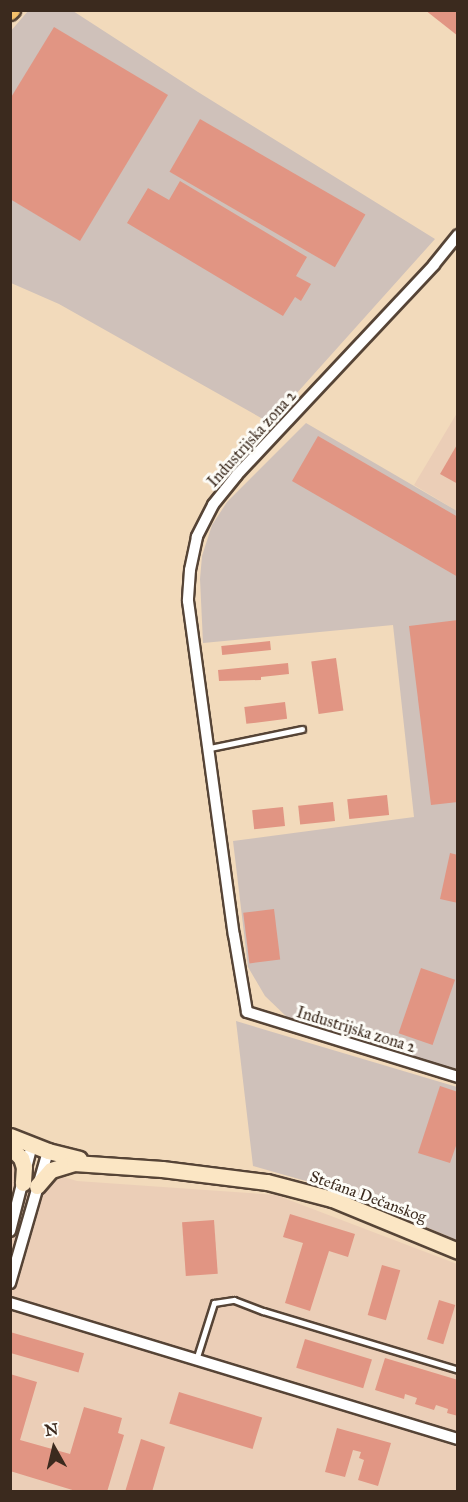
<!DOCTYPE html>
<meta charset="utf-8">
<style>
body{margin:0}
#map{position:relative;width:468px;height:1502px;overflow:hidden;background:#f2dabb;font-family:"IM FELL Great Primer",serif}
div>[style]{position:absolute}
[style*='--x']{left:calc(var(--x)*1px);top:calc(var(--y)*1px);width:calc(var(--w)*1px);rotate:calc(var(--a)*1deg)}
.built>*{inset:0;background:#ebceb7}
.industrial>*{inset:0;background:#cfc1ba}
.building>*{inset:0;background:#e19583;transform-origin:0 0}
.roads{filter:drop-shadow(2px 0 #564436) drop-shadow(-2px 0 #564436) drop-shadow(0 2px #564436) drop-shadow(0 -2px #564436)}
.lane>*{height:5px;margin:-2.5px;padding:0 2.5px;transform-origin:2.5px;border-radius:2.5px;background:#fff}
.street>*{height:10px;margin:-5px;padding:0 5px;transform-origin:5px;border-radius:5px;background:#fff}
.secondary>*{height:15px;margin:-7.5px;padding:0 7.5px;transform-origin:7.5px;border-radius:7.5px;background:#fbe6c4}
.primary>*{height:16px;margin:-8px;padding:0 8px;transform-origin:8px;border-radius:8px;background:#f5c16b}
span{translate:-50% -50%;white-space:nowrap;text-align:center;line-height:1.15;-webkit-text-stroke:6px #fdfcf7;paint-order:stroke}
.street-label{font-size:16px;color:#3b2a1e}
.frame{position:absolute;inset:0;border:12px solid #3b2a1e;pointer-events:none}
.north{position:absolute;left:24px;top:1418px;width:60px;height:60px;-webkit-text-stroke:4px #fdfcf7;paint-order:stroke;rotate:352deg;font-size:16px;font-weight:700;line-height:24px;text-align:center;color:#3b2a1e}
.north::after{content:'';display:block;margin:auto;width:21px;height:27px;background:#3b2a1e;clip-path:polygon(50% 0,100% 100%,50% 72%,0 100%)}
</style>
<div id="map">
<div class="built">
<div style="clip-path:polygon(457px 413px,457px 511px,414px 485px)"></div>
<div style="clip-path:polygon(10px 1161px,77px 1181px,276px 1195px,457px 1264px,457px 1491px,11px 1491px)"></div>
</div>
<div class="industrial">
<div style="clip-path:polygon(28px 11px,73px 11px,198px 92px,435px 239px,270px 423px,59px 304px,11px 283px,10px 32px)"></div>
<div style="clip-path:polygon(306px 423px,457px 511px,457px 1069px,290px 1020px,265px 996px,248px 967px,233px 841px,414px 817px,393px 625px,203px 643px,200px 579px,202px 556px,212px 525px,227px 502px)"></div>
<div style="clip-path:polygon(236px 1021px,457px 1087px,457px 1240px,341px 1191px,253px 1166px)"></div>
</div>
<div class="building">
<div style="clip-path:polygon(425px 10px,458px 10px,458px 36px)"></div>
<div style="clip-path:polygon(54px 27px,168px 95px,80px 241px,10px 199px,10px 99px)"></div>
<div style="left:200px;top:119px;width:191px;height:61px;rotate:30deg"></div>
<div style="clip-path:polygon(180px 181px,307px 257px,296px 276px,311px 284px,301px 301px,295px 297px,283px 316px,127px 223px,148px 188px,169px 200px)"></div>
<div style="clip-path:polygon(318px 436px,458px 517px,458px 577px,292px 481px)"></div>
<div style="clip-path:polygon(458px 443px,458px 484px,440px 474px)"></div>
<div style="clip-path:polygon(458px 620px,458px 802px,431px 805px,409px 626px)"></div>
<div style="left:270px;top:641px;width:9px;height:49px;rotate:84deg"></div>
<div style="left:336px;top:658px;width:53px;height:25px;rotate:82deg"></div>
<div style="clip-path:polygon(288px 663px,289px 674px,261px 677px,261px 680px,219px 681px,218px 670px)"></div>
<div style="left:285px;top:702px;width:17px;height:41px;rotate:83deg"></div>
<div style="left:387px;top:795px;width:20px;height:40px;rotate:84deg"></div>
<div style="left:333px;top:802px;width:19px;height:35px;rotate:84deg"></div>
<div style="left:283px;top:807px;width:19px;height:31px;rotate:84deg"></div>
<div style="clip-path:polygon(450px 853px,458px 855px,458px 903px,440px 899px)"></div>
<div style="left:274px;top:909px;width:51px;height:31px;rotate:83deg"></div>
<div style="left:421px;top:968px;width:36px;height:69px;rotate:19deg"></div>
<div style="clip-path:polygon(440px 1086px,458px 1092px,458px 1140px,450px 1163px,418px 1153px)"></div>
<div style="clip-path:polygon(290px 1214px,355px 1234px,348px 1257px,329px 1251px,310px 1311px,285px 1303px,303px 1243px,283px 1237px)"></div>
<div style="left:214px;top:1220px;width:54px;height:32px;rotate:86deg"></div>
<div style="left:382px;top:1265px;width:19px;height:52px;rotate:16deg"></div>
<div style="left:439px;top:1300px;width:17px;height:41px;rotate:17deg"></div>
<div style="left:10px;top:1332px;width:77px;height:20px;rotate:16deg"></div>
<div style="left:305px;top:1339px;width:70px;height:30px;rotate:17deg"></div>
<div style="clip-path:polygon(385px 1358px,458px 1380px,458px 1416px,447px 1413px,448px 1409px,436px 1405px,434px 1410px,415px 1404px,417px 1398px,405px 1394px,404px 1399px,375px 1390px)"></div>
<div style="clip-path:polygon(10px 1374px,37px 1382px,20px 1440px,70px 1454px,84px 1407px,122px 1418px,118px 1433px,124px 1435px,107px 1492px,79px 1492px,10px 1471px)"></div>
<div style="left:179px;top:1392px;width:87px;height:33px;rotate:17deg"></div>
<div style="clip-path:polygon(337px 1428px,391px 1443px,378px 1486px,358px 1480px,364px 1460px,359px 1458px,361px 1452px,353px 1450px,345px 1477px,325px 1472px)"></div>
<div style="clip-path:polygon(141px 1439px,165px 1447px,152px 1492px,125px 1492px)"></div>
</div>
<div class="roads">
<div class="lane">
<div style="--x:210;--y:748;--w:94;--a:-11.7"></div>
<div style="--x:196;--y:1360;--w:60;--a:-72.5"></div>
<div style="--x:214;--y:1303;--w:20;--a:-9"></div>
<div style="--x:234;--y:1300;--w:31;--a:21"></div>
<div style="--x:263;--y:1311;--w:204;--a:16.8"></div>
</div>
<div class="street">
<div style="--x:458;--y:235;--w:38;--a:129"></div>
<div style="--x:434;--y:265;--w:288;--a:133.2"></div>
<div style="--x:237;--y:475;--w:38;--a:129"></div>
<div style="--x:213;--y:505;--w:36;--a:117"></div>
<div style="--x:197;--y:537;--w:34;--a:102"></div>
<div style="--x:190;--y:570;--w:31;--a:94"></div>
<div style="--x:188;--y:601;--w:337;--a:82.2"></div>
<div style="--x:234;--y:935;--w:78;--a:80.4"></div>
<div style="--x:247;--y:1012;--w:221;--a:17.1"></div>
<div style="--x:10;--y:1231;--w:89;--a:-75.7"></div>
<div style="--x:10;--y:1283;--w:137;--a:-73.9"></div>
<div style="--x:10;--y:1303;--w:468;--a:16.9"></div>
</div>
<div class="secondary">
<div style="--x:10;--y:1136;--w:41;--a:21.5"></div>
<div style="--x:48;--y:1151;--w:32;--a:14"></div>
<div style="--x:10;--y:1147;--w:16;--a:45"></div>
<div style="--x:21;--y:1158;--w:9;--a:72"></div>
<div style="--x:24;--y:1167;--w:16;--a:94"></div>
<div style="--x:37;--y:1186;--w:21;--a:-49"></div>
<div style="--x:51;--y:1170;--w:24;--a:-17"></div>
<div style="--x:74;--y:1163;--w:88;--a:3.9"></div>
<div style="--x:162;--y:1169;--w:106;--a:7.1"></div>
<div style="--x:267;--y:1182;--w:67;--a:14.7"></div>
<div style="--x:332;--y:1199;--w:136;--a:22.4"></div>
</div>
<div class="primary">
<div style="--x:10;--y:12;--w:3;--a:-45"></div>
</div>
</div>
<div class="street-label">
<span style="left:252px;top:439px;rotate:-48deg">Industrijska zona 2</span>
<span style="left:356px;top:1030px;rotate:17deg">Industrijska zona 2</span>
<span style="left:368px;top:1197px;rotate:20deg">Stefana Dečanskog</span>
</div>
<div class="frame"></div>
<div class="north">N</div>
</div>
